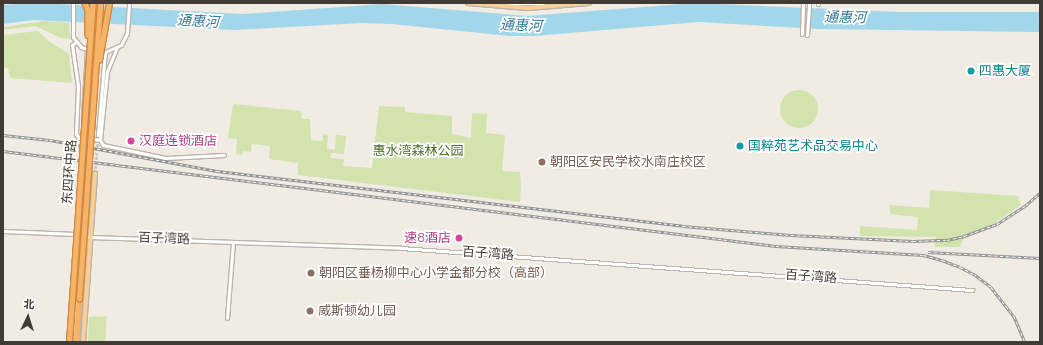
<!DOCTYPE html>
<meta charset="utf-8">
<style>
body{margin:0}
#map{position:relative;width:1043px;height:345px;overflow:hidden;background:#f0ebe3;font-family:Raleway,"Noto Sans SC",sans-serif}
div>[style]{position:absolute}
[style*='--x']{left:calc(var(--x)*1px);top:calc(var(--y)*1px);width:calc(var(--w)*1px);rotate:calc(var(--a)*1deg)}
.green>*{inset:0;background:#d2e3ae;transform-origin:0 0}
.round{border-radius:50%}
.water>*{inset:0;background:#a2d6eb}
.minor-tunnel>*{height:3px;margin-top:-1.5px;transform-origin:0;background:repeating-linear-gradient(90deg,#cdc8c0 0 3px,transparent 0 4.5px)}
.roads{filter:drop-shadow(1px 0 #beb4a9) drop-shadow(-1px 0 #beb4a9) drop-shadow(0 1px #beb4a9) drop-shadow(0 -1px #beb4a9)}
.minor>*{height:3px;margin:-1.5px;padding:0 1.5px;transform-origin:1.5px;border-radius:1.5px;background:#fff}
.major>*{height:4px;margin:-2px;padding:0 2px;transform-origin:2px;border-radius:2px;background:#f8cf95}
.highway>*{height:4.5px;margin:-2.25px;padding:0 2.25px;transform-origin:2.25px;border-radius:2.25px;background:#f5b46a}
.rail>*{height:2.5px;margin-top:-1.25px;transform-origin:0;background:repeating-linear-gradient(90deg,#fff 0 3px,#939393 0 6px);box-sizing:border-box;border-block:1px solid #939393}
.bridges{filter:drop-shadow(1px 0 #d3873b) drop-shadow(-1px 0 #d3873b) drop-shadow(0 1px #d3873b) drop-shadow(0 -1px #d3873b)}
.highway-bridge>*{height:4.5px;margin:-2.25px;padding:0 2.25px;transform-origin:2.25px;border-radius:2.25px;background:#f5b46a}
.dots>*{width:11px;height:11px;translate:-50% -50%;box-sizing:border-box;border:2px solid #fff;border-radius:50%}
span{translate:-50% -50%;white-space:nowrap;text-align:center;line-height:1.15;-webkit-text-stroke:3.5px #fff;paint-order:stroke}
.culture-label{font-size:13px;color:#0d838f}
.left{translate:0 -50%;text-align:left}
.hotel-label{font-size:13px;color:#b23c85}
.right{translate:-100% -50%;text-align:right}
.park-label{font-size:13px;color:#4e6f2b}
.education-label{font-size:13px;color:#785e54}
.street-label{font-size:13px;color:#423a34}
.water-label{font-size:14px;color:#307997;font-style:italic}
.frame{position:absolute;inset:0;border:4px solid #423a34;pointer-events:none}
.north{position:absolute;left:8px;top:297px;width:40px;height:40px;-webkit-text-stroke:3px #fff;paint-order:stroke;rotate:4deg;font-size:11px;font-weight:700;line-height:16px;text-align:center;color:#423a34}
.north::after{content:'';display:block;margin:auto;width:14px;height:18px;background:#423a34;clip-path:polygon(50% 0,100% 100%,50% 72%,0 100%)}
</style>
<div id="map">
<div class="green">
<div style="clip-path:polygon(44px 21px,70px 23px,69px 30px,72px 39px,61px 38px,35px 26px,3px 30px,3px 27px)"></div>
<div style="clip-path:polygon(38px 31px,50px 42px,69px 54px,72px 83px,10px 78px,8px 68px,3px 68px,3px 35px)"></div>
<div class="round" style="left:780px;top:90px;width:38px;height:38px"></div>
<div style="clip-path:polygon(233px 104px,301px 111px,302px 119px,310px 119px,311px 140px,323px 141px,323px 134px,328px 135px,327px 149px,335px 150px,336px 135px,346px 136px,344px 154px,331px 153px,330px 158px,344px 159px,343px 166px,372px 168px,379px 106px,405px 107px,405px 112px,452px 116px,452px 134px,471px 138px,472px 113px,487px 114px,486px 133px,505px 135px,502px 171px,520px 172px,521px 185px,520px 202px,298px 175px,298px 163px,269px 159px,270px 146px,252px 144px,251px 152px,243px 151px,242px 155px,236px 154px,237px 139px,228px 138px)"></div>
<div style="left:551px;top:159px;width:13px;height:10px;rotate:4deg"></div>
<div style="clip-path:polygon(930px 190px,1018px 196px,1021px 205px,986px 229px,964px 239px,959px 247px,935px 247px,936px 237px,860px 236px,860px 226px,917px 230px,918px 217px,890px 214px,890px 205px,929px 208px)"></div>
<div style="clip-path:polygon(107px 316px,105px 342px,88px 342px,89px 317px)"></div>
</div>
<div class="water">
<div style="clip-path:polygon(39px 3px,242px 14px,382px 4px,527px 16px,696px 3px,898px 12px,1040px 12px,1040px 32px,818px 29px,699px 22px,534px 36px,510px 36px,391px 24px,361px 23px,234px 30px,34px 20px,3px 24px,3px 5px)"></div>
</div>
<div class="minor-tunnel">
<div style="--x:95;--y:173;--w:38;--a:-85"></div>
</div>
<div class="roads">
<div class="minor">
<div style="--x:73;--y:3;--w:34;--a:90"></div>
<div style="--x:73;--y:37;--w:13;--a:51"></div>
<div style="--x:81;--y:47;--w:16;--a:18"></div>
<div style="--x:96;--y:52;--w:9;--a:0"></div>
<div style="--x:105;--y:52;--w:17;--a:-24"></div>
<div style="--x:121;--y:45;--w:13;--a:-63"></div>
<div style="--x:127;--y:33;--w:30;--a:-86"></div>
<div style="--x:506;--y:3;--w:37;--a:0"></div>
<div style="--x:818;--y:4;--w:1;--a:-90"></div>
<div style="--x:802;--y:34;--w:31;--a:-88"></div>
<div style="--x:807;--y:35;--w:32;--a:-86"></div>
<div style="--x:76;--y:42;--w:5;--a:143"></div>
<div style="--x:72;--y:45;--w:41;--a:81.7"></div>
<div style="--x:78;--y:86;--w:48;--a:92.4"></div>
<div style="--x:76;--y:134;--w:5;--a:53"></div>
<div style="--x:79;--y:138;--w:21;--a:5"></div>
<div style="--x:117;--y:47;--w:27;--a:112"></div>
<div style="--x:107;--y:72;--w:9;--a:96"></div>
<div style="--x:106;--y:81;--w:59;--a:95.8"></div>
<div style="--x:100;--y:140;--w:6;--a:59"></div>
<div style="--x:103;--y:145;--w:64;--a:11.7"></div>
<div style="--x:166;--y:158;--w:58;--a:-3"></div>
<div style="--x:83;--y:118;--w:68;--a:-86.6"></div>
<div style="--x:98;--y:135;--w:83;--a:-85.2"></div>
<div style="--x:3;--y:231;--w:72;--a:2.4"></div>
<div style="--x:75;--y:234;--w:15;--a:11"></div>
<div style="--x:90;--y:237;--w:311;--a:2"></div>
<div style="--x:401;--y:248;--w:573;--a:4.21"></div>
<div style="--x:227;--y:318;--w:76;--a:-85.5"></div>
</div>
<div class="major">
<div style="--x:468;--y:3;--w:60;--a:4.8"></div>
<div style="--x:528;--y:8;--w:61;--a:-4.7"></div>
<div style="--x:72;--y:342;--w:72;--a:-85.2"></div>
<div style="--x:78;--y:270;--w:31;--a:-90"></div>
<div style="--x:83;--y:342;--w:169;--a:-85.9"></div>
</div>
<div class="highway">
<div style="--x:76;--y:342;--w:43;--a:-86"></div>
</div>
</div>
<div class="rail">
<div style="--x:3;--y:135;--w:47;--a:6.1"></div>
<div style="--x:50;--y:140;--w:170;--a:10.5"></div>
<div style="--x:217;--y:171;--w:469;--a:6.7"></div>
<div style="--x:683;--y:226;--w:108;--a:4.8"></div>
<div style="--x:791;--y:235;--w:122;--a:2.8"></div>
<div style="--x:913;--y:241;--w:34;--a:-2"></div>
<div style="--x:947;--y:240;--w:17;--a:-13"></div>
<div style="--x:964;--y:236;--w:35;--a:-20"></div>
<div style="--x:997;--y:224;--w:35;--a:-33"></div>
<div style="--x:1026;--y:205;--w:18;--a:-41"></div>
<div style="--x:3;--y:151;--w:779;--a:7.01"></div>
<div style="--x:776;--y:246;--w:148;--a:3.5"></div>
<div style="--x:924;--y:255;--w:19;--a:16"></div>
<div style="--x:942;--y:260;--w:19;--a:21"></div>
<div style="--x:960;--y:267;--w:16;--a:27"></div>
<div style="--x:974;--y:274;--w:21;--a:37"></div>
<div style="--x:991;--y:287;--w:37;--a:52"></div>
<div style="--x:1014;--y:316;--w:28;--a:67"></div>
<div style="--x:928;--y:252;--w:112;--a:3.1"></div>
</div>
<div class="bridges">
<div class="highway-bridge">
<div style="--x:85;--y:3;--w:8;--a:67"></div>
<div style="--x:88;--y:10;--w:25;--a:90"></div>
<div style="--x:99;--y:60;--w:58;--a:-80"></div>
<div style="--x:79;--y:299;--w:297;--a:-85.9"></div>
<div style="--x:69;--y:342;--w:340;--a:-86"></div>
</div>
</div>
<div class="dots">
<div style="left:971px;top:71px;background:#0f9aa8"></div>
<div style="left:131px;top:141px;background:#d1479c"></div>
<div style="left:740px;top:146px;background:#0f9aa8"></div>
<div style="left:542px;top:162px;background:#8d6e63"></div>
<div style="left:459px;top:238px;background:#d1479c"></div>
<div style="left:311px;top:273px;background:#8d6e63"></div>
<div style="left:310px;top:311px;background:#8d6e63"></div>
</div>
<div class="culture-label">
<span class="left" style="left:979px;top:71px">四惠大厦</span>
<span class="left" style="left:748px;top:146px">国粹苑艺术品交易中心</span>
</div>
<div class="hotel-label">
<span class="left" style="left:139px;top:141px">汉庭连锁酒店</span>
<span class="right" style="left:451px;top:238px">速8酒店</span>
</div>
<div class="park-label">
<span style="left:418px;top:151px">惠水湾森林公园</span>
</div>
<div class="education-label">
<span class="left" style="left:550px;top:162px">朝阳区安民学校水南庄校区</span>
<span class="left" style="left:319px;top:273px">朝阳区垂杨柳中心小学金都分校（高部）</span>
<span class="left" style="left:318px;top:311px">威斯顿幼儿园</span>
</div>
<div class="street-label">
<span style="left:70px;top:172px;rotate:-86deg">东四环中路</span>
<span style="left:164px;top:239px;rotate:2deg">百子湾路</span>
<span style="left:488px;top:254px;rotate:4deg">百子湾路</span>
<span style="left:811px;top:277px;rotate:4deg">百子湾路</span>
</div>
<div class="water-label">
<span style="left:845px;top:17px;rotate:1deg">通惠河</span>
<span style="left:198px;top:21px;rotate:3deg">通惠河</span>
<span style="left:521px;top:25px;rotate:2deg">通惠河</span>
</div>
<div class="frame"></div>
<div class="north">北</div>
</div>
